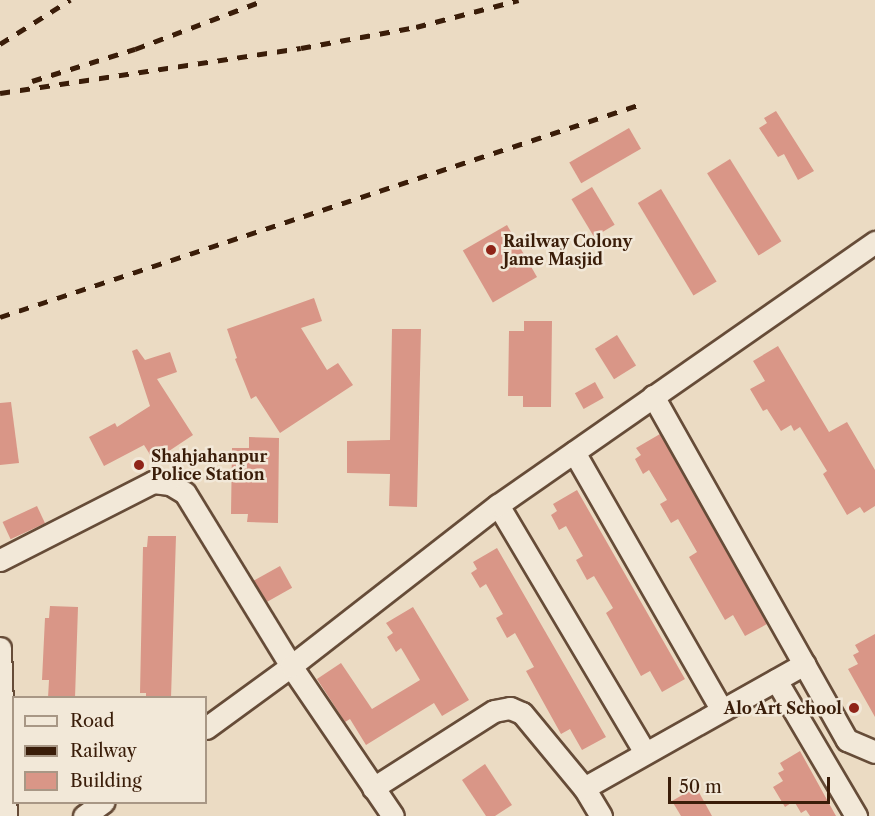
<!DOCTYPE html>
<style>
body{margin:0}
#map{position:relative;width:875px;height:816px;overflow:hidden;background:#ebdbc3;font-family:"Libre Caslon Text",serif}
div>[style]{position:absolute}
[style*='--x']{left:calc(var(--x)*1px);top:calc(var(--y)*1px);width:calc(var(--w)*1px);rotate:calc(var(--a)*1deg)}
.building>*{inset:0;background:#d99687;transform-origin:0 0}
.roads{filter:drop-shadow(2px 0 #664c38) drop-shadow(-2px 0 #664c38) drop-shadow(0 2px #664c38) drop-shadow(0 -2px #664c38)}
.street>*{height:21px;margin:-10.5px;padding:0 10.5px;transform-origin:10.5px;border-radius:10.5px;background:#f2e8d8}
.rail>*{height:4.5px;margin-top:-2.25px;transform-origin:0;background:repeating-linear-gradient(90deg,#3a1d09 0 10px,transparent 0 20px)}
.dots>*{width:16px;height:16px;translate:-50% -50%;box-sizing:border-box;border:3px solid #f2e8d8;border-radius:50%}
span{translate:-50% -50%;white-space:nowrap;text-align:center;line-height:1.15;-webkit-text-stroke:5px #f2e8d8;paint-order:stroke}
.poi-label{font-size:16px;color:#3a1d09;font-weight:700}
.left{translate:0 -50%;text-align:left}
.right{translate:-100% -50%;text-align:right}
.legend{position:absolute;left:12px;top:696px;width:195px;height:108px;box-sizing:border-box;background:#f2e8d8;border:2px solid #a89785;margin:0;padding:8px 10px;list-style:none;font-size:18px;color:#3a1d09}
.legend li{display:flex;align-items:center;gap:12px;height:30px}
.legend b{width:30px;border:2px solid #a89785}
.scale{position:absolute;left:668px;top:777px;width:162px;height:27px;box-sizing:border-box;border:3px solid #3a1d09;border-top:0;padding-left:8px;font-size:18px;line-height:21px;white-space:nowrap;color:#3a1d09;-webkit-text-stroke:4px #f2e8d8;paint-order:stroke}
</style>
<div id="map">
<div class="building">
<div style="clip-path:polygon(776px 111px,814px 171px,798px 180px,784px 154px,778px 157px,759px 128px,767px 123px,764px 118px)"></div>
<div style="left:629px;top:128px;width:24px;height:69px;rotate:60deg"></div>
<div style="left:730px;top:159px;width:97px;height:27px;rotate:58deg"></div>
<div style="left:592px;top:187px;width:44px;height:24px;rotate:59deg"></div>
<div style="left:661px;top:189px;width:108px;height:27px;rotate:59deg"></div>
<div style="left:507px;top:225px;width:60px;height:51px;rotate:60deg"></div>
<div style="clip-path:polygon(314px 298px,322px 321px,301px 328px,327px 370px,338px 363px,353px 385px,280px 433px,256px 396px,251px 399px,235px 359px,237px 358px,227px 329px)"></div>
<div style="clip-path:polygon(524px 321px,552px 321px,551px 407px,523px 407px,523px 396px,508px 396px,509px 331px,524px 331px)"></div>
<div style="clip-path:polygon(392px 329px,421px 329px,417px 507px,389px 506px,390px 474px,347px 473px,347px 441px,390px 440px)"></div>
<div style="left:617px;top:335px;width:36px;height:26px;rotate:58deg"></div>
<div style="clip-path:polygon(778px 346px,829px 432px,847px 422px,875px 470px,875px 506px,864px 513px,860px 507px,847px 515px,823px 474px,827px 471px,800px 427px,794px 431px,791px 425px,781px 431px,767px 409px,763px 411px,750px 389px,765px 381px,753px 361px)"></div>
<div style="clip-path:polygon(137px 349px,145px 360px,170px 352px,177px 372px,157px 379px,193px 435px,154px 461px,144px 445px,104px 466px,89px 437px,115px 423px,117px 427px,150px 406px,132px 351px)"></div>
<div style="left:595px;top:382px;width:18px;height:23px;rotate:61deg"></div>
<div style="clip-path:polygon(11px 402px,19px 463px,0 465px,0 403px)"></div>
<div style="clip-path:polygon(660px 434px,767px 624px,745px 636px,733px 615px,725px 620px,689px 557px,697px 552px,678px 519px,671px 523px,660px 504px,667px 500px,649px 470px,643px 474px,635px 459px,641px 455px,636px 448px)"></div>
<div style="clip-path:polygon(249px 437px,279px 438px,278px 523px,247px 522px,248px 514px,231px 514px,232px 448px,249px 448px)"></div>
<div style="clip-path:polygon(577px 490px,685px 679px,662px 692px,650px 671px,641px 676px,606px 613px,613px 608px,594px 576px,587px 580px,576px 560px,583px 556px,566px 526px,559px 530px,551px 515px,557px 511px,553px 504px)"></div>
<div style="left:37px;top:506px;width:19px;height:38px;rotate:65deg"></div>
<div style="clip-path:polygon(148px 536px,176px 536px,171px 698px,146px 698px,146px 693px,140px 693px,143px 547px,147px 547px)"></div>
<div style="clip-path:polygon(497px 548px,606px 737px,582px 750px,570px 729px,561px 734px,526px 671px,534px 667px,515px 633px,507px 638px,496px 618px,503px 614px,486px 584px,480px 588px,471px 573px,477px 569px,473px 562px)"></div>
<div style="left:280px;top:566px;width:25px;height:30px;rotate:61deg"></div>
<div style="clip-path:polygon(50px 606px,78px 607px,75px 698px,48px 698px,49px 680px,42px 680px,45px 618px,49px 618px)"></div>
<div style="clip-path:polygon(413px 607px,469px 700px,442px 716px,434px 703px,366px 745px,350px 719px,345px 722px,317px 679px,341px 663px,372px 709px,420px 680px,401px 648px,396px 652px,387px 637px,393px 633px,386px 623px)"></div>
<div style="clip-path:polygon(875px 634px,875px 717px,848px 669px,858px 664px,853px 655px,859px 652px,855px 645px)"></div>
<div style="clip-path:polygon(800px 751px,836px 816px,810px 816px,806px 810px,801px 813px,794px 801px,785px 807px,773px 787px,783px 781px,778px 773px,784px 770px,780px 763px)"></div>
<div style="clip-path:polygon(485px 764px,512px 805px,495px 816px,486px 816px,462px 780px)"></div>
<div style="clip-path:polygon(696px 787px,712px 816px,681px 816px,672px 801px)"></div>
</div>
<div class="roads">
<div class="street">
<div style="--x:653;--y:396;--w:395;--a:60.6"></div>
<div style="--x:847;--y:740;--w:30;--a:23"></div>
<div style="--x:574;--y:452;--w:297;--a:60.2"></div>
<div style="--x:498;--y:505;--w:288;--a:59.3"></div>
<div style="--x:0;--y:560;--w:172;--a:-27"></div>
<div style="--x:153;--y:482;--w:17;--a:7"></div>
<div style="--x:170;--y:484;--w:17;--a:31"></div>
<div style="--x:185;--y:493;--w:203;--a:58.5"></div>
<div style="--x:291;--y:666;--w:181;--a:55.8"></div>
<div style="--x:0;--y:648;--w:168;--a:88"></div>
<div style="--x:776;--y:680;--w:158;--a:59.5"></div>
<div style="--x:206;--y:728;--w:105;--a:-36.1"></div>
<div style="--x:291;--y:666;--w:262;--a:-37.9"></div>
<div style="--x:498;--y:505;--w:460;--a:-34.9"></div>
<div style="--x:373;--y:788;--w:143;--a:-32.5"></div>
<div style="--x:494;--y:711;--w:16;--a:-11"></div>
<div style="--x:510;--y:708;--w:13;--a:23"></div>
<div style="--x:522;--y:713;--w:97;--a:50.4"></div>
<div style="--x:84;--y:816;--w:24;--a:-36"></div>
<div style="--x:601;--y:816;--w:33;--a:-121"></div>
<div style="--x:584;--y:788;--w:253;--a:-29.4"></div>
</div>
</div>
<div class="rail">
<div style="--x:0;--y:44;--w:83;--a:-32.2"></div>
<div style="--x:32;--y:81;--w:108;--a:-17.3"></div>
<div style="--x:135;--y:49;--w:139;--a:-20.7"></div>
<div style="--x:0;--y:93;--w:304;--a:-8.5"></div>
<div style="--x:301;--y:48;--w:117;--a:-10.3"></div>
<div style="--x:416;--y:27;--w:106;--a:-14.7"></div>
<div style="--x:0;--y:317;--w:672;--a:-18.38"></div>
</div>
<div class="dots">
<div style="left:491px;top:250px;background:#8f2418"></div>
<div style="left:139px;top:465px;background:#8f2418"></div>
<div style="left:854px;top:708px;background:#8f2418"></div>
</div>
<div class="poi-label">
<span class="left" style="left:503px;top:250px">Railway Colony<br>Jame Masjid</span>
<span class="left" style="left:151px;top:465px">Shahjahanpur<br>Police Station</span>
<span class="right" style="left:842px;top:708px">Alo Art School</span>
</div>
<ul class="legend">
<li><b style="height:8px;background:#f2e8d8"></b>Road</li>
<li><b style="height:8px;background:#3a1d09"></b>Railway</li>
<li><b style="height:16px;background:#d99687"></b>Building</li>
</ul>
<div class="scale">50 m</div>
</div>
